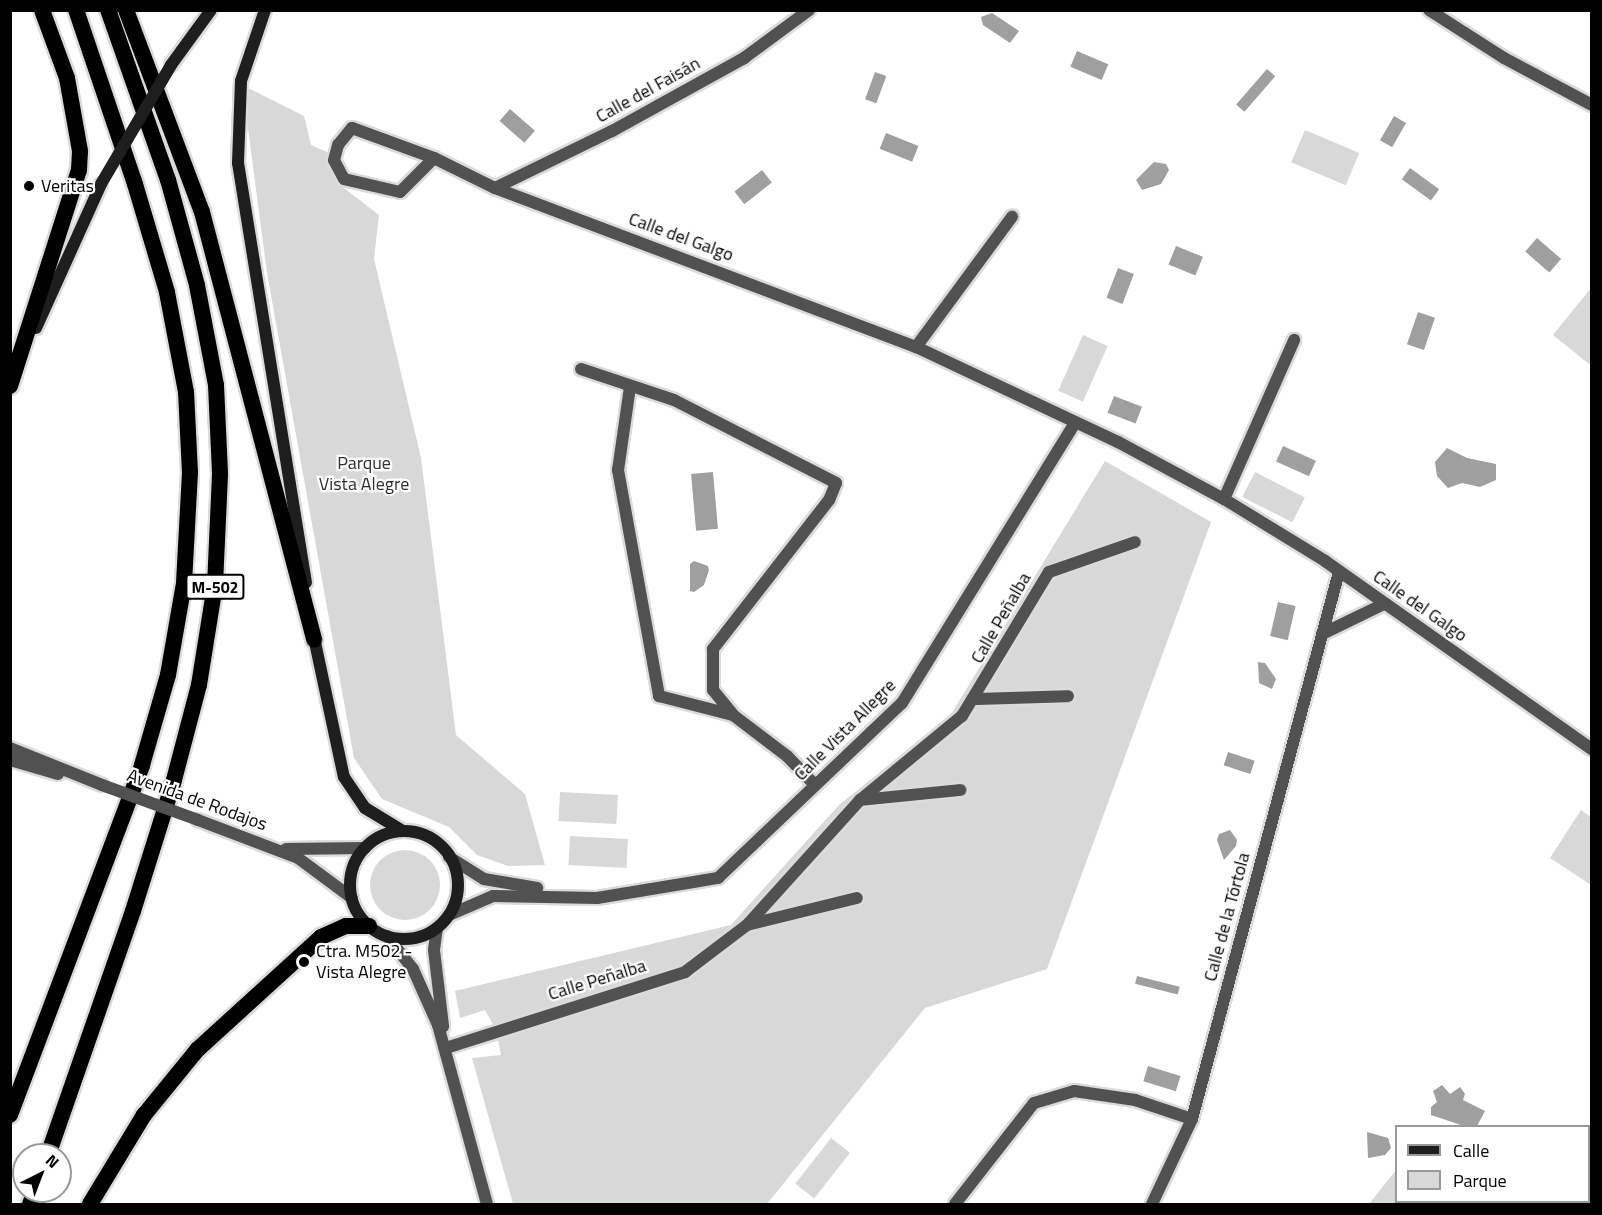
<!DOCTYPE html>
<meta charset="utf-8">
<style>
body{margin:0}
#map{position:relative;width:1602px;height:1215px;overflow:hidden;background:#fff;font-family:"Titillium Web",sans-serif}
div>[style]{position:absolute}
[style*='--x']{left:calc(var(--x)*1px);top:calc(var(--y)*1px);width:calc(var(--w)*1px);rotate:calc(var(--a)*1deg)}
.green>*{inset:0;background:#d8d8d8;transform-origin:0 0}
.round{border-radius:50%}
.water>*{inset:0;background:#9f9f9f;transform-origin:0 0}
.roads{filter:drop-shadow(2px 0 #dbdbdb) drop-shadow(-2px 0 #dbdbdb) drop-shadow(0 2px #dbdbdb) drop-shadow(0 -2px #dbdbdb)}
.minor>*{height:12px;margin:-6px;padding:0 6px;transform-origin:6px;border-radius:6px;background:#515151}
.secondary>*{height:12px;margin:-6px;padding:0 6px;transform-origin:6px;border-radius:6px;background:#1e1e1e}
.secondary>.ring{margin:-6px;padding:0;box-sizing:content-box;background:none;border:12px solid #1e1e1e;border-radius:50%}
.trunk>*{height:16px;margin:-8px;padding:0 8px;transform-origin:8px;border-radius:8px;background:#000}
.minor-bridge>*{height:12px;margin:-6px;padding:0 6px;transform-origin:6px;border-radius:6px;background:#515151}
.secondary-bridge>*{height:12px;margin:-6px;padding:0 6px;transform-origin:6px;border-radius:6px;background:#1e1e1e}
.dots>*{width:16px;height:16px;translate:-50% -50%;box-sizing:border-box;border:3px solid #fff;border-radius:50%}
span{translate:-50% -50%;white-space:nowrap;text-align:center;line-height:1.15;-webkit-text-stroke:4.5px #fff;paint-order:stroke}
.shield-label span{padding:2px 4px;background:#fff;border:2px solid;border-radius:4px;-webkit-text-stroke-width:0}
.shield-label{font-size:16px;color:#000;font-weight:700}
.street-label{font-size:18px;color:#000}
.poi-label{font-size:18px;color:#000}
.left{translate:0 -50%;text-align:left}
.park-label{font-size:18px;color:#2f2f2f}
.frame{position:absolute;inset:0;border:12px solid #000;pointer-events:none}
.legend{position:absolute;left:1395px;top:1125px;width:195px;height:78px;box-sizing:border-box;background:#fff;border:2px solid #999;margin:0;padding:8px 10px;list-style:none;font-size:18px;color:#000}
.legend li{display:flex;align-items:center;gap:12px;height:30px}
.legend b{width:30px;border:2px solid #999}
.north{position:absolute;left:12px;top:1143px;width:60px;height:60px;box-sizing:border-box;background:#fff;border:2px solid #999;border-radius:50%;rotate:42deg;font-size:16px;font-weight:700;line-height:24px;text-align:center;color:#000}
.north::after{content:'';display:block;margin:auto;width:21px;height:27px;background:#000;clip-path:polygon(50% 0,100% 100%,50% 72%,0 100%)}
</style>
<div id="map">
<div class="green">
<div style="clip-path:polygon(250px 89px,304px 116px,311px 145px,327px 152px,336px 182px,379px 215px,374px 259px,421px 458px,456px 735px,525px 794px,545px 865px,508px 866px,477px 855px,449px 827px,382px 799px,354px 758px,267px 273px,244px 98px)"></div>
<div style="left:1305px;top:130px;width:59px;height:35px;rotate:23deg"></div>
<div style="clip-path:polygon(1591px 288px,1592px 361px,1589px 364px,1553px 335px)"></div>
<div style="left:1083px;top:335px;width:27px;height:61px;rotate:24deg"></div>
<div style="clip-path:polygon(1105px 461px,1211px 522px,1047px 969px,925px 1008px,767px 1204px,513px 1204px,472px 1058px,501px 1055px,496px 1030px,485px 1010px,460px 1018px,455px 991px,731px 925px,839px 805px,950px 716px)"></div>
<div style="left:1255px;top:472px;width:56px;height:28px;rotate:27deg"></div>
<div style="left:560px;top:792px;width:58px;height:29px;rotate:3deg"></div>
<div style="clip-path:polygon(1581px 810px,1591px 817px,1591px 885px,1550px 858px)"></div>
<div style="left:570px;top:836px;width:58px;height:29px;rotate:3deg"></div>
<div class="round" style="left:370px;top:850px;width:70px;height:70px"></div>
<div style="left:831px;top:1138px;width:24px;height:58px;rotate:38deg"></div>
<div style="clip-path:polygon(1396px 1170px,1396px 1202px,1429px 1202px,1426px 1204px,1369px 1204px)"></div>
</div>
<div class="water">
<div style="clip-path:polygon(992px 13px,1019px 31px,1010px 43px,983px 25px,981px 17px)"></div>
<div style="left:1077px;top:51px;width:34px;height:17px;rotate:23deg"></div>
<div style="left:1267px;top:69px;width:11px;height:47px;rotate:41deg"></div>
<div style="left:875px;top:72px;width:12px;height:29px;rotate:20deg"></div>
<div style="left:510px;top:109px;width:33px;height:16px;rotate:41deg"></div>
<div style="left:1394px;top:116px;width:14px;height:28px;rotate:30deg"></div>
<div style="left:886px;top:133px;width:35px;height:17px;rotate:22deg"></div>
<div style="clip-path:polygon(1154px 162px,1166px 164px,1169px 170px,1161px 184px,1142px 190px,1136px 180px)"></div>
<div style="left:1410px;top:168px;width:36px;height:14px;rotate:36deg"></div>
<div style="left:762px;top:170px;width:16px;height:35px;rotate:52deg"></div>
<div style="left:1537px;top:238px;width:32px;height:18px;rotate:41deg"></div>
<div style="left:1176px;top:246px;width:29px;height:20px;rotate:22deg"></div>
<div style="left:1118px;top:268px;width:17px;height:32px;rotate:21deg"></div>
<div style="left:1418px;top:312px;width:18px;height:34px;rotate:19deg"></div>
<div style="left:1114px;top:396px;width:30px;height:18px;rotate:21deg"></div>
<div style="left:1283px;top:446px;width:36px;height:17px;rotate:24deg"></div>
<div style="clip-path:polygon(1447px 448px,1467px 458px,1496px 464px,1496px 480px,1480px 487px,1462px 483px,1448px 488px,1437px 476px,1435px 462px)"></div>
<div style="left:713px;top:472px;width:57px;height:22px;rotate:85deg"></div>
<div style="clip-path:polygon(694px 561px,708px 566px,709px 570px,704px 585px,694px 592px,690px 591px,690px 564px)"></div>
<div style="left:1278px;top:602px;width:18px;height:35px;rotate:13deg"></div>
<div style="clip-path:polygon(1258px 662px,1265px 663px,1276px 679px,1272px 689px,1259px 683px)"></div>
<div style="left:1228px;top:752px;width:28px;height:14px;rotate:18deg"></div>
<div style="clip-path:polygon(1230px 830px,1237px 840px,1236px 846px,1224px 860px,1217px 840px,1219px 834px)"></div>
<div style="left:1137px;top:976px;width:44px;height:8px;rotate:14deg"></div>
<div style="left:1148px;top:1066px;width:34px;height:16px;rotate:17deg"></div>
<div style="clip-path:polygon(1442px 1085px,1450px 1094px,1460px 1087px,1465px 1094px,1463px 1100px,1485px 1111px,1477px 1126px,1464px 1126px,1431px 1115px,1431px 1107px,1437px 1102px,1433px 1091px)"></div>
<div style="clip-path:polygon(1367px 1132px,1388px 1138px,1391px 1148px,1385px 1155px,1368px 1158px)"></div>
</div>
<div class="roads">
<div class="minor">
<div style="--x:1429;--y:10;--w:89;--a:32.6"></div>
<div style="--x:1504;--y:58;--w:100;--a:28.1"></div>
<div style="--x:434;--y:158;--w:48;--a:135"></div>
<div style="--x:400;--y:192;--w:57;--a:-166.9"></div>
<div style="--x:344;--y:179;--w:21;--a:-118"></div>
<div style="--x:334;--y:160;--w:16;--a:-75"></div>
<div style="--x:338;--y:145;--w:22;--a:-51"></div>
<div style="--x:352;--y:128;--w:87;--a:20.1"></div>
<div style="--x:434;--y:158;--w:68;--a:26.2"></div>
<div style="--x:495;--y:188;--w:450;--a:20.7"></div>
<div style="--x:916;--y:347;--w:223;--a:25.2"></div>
<div style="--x:1118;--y:442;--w:120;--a:28.3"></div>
<div style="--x:1224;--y:499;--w:119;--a:31.5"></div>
<div style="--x:1325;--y:561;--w:327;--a:35.2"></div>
<div style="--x:495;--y:188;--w:130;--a:-26"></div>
<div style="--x:612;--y:131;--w:151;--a:-28.9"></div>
<div style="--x:744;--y:58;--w:81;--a:-36.4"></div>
<div style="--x:916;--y:347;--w:162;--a:-53.6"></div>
<div style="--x:581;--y:369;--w:98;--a:18.4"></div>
<div style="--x:674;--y:400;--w:182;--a:27.1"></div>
<div style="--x:836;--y:483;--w:18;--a:112"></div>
<div style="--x:829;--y:500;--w:189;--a:127.9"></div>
<div style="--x:713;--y:649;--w:41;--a:90"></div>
<div style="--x:713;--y:690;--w:32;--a:51"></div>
<div style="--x:733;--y:715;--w:68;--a:37.2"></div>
<div style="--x:787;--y:756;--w:40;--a:46"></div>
<div style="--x:630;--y:387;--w:84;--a:98.2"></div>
<div style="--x:618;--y:470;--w:230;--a:79.7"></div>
<div style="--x:659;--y:696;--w:76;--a:14.4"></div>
<div style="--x:1224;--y:499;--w:174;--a:-66.2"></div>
<div style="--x:1322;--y:634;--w:69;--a:-25.8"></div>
<div style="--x:975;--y:699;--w:93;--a:-1.8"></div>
<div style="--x:10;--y:748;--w:99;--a:21.9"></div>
<div style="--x:10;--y:760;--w:50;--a:16.3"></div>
<div style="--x:860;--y:800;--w:101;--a:-5.7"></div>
<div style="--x:198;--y:820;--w:107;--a:20.8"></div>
<div style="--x:298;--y:858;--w:67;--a:36.5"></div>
<div style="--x:286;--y:849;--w:79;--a:-0.7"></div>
<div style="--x:449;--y:857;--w:41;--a:32.2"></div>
<div style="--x:484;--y:879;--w:54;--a:9.6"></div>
<div style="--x:449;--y:915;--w:48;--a:-23.4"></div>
<div style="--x:493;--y:896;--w:104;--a:1.1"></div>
<div style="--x:597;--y:898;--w:123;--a:-9.4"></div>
<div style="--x:718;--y:878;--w:254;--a:-43.6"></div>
<div style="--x:902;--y:703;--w:329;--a:-58.3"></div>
<div style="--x:747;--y:925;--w:113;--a:-13.8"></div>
<div style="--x:437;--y:928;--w:22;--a:98"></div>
<div style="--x:434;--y:950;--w:77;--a:83.2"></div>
<div style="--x:387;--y:936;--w:42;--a:51.8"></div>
<div style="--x:413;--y:969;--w:61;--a:65.9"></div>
<div style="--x:438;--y:1025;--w:186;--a:74.7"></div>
<div style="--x:446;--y:1048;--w:251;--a:-17.6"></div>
<div style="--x:685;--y:972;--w:78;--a:-37.2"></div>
<div style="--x:747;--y:925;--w:169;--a:-47.9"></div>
<div style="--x:860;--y:800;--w:132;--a:-39.5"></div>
<div style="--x:962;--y:716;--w:168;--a:-58.9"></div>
<div style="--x:1049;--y:572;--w:91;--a:-19.2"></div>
<div style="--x:955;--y:1204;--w:128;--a:-52"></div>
<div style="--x:1034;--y:1103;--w:42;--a:-16.7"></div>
<div style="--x:1074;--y:1091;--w:62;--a:8.4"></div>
<div style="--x:1135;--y:1100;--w:60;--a:18.4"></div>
<div style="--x:1152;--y:1204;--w:94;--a:-64.8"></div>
<div style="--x:1192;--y:1119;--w:566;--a:-74.96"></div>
</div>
<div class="secondary">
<div style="--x:265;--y:10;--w:75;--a:108.7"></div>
<div style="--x:241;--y:81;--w:82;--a:92.1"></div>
<div style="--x:238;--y:163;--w:425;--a:80.8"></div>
<div style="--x:171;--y:65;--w:68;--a:-54"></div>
<div style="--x:36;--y:328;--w:158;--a:-65.7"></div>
<div style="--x:313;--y:633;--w:147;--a:77.9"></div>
<div style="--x:344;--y:777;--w:37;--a:56"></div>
<div style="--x:365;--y:808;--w:44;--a:31.2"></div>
<div class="ring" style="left:350px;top:831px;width:96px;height:96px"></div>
</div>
<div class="trunk">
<div style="--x:126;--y:10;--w:216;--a:69.4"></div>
<div style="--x:202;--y:212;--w:442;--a:75.3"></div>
<div style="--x:10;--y:386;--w:227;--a:-72.3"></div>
<div style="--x:79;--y:170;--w:19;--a:-87"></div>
<div style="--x:80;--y:151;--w:74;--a:-100.1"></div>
<div style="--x:67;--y:78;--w:72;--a:-110.2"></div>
<div style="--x:10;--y:1115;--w:374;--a:-69.3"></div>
<div style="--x:142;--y:765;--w:94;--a:-73.9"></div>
<div style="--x:168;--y:675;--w:93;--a:-80.1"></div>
<div style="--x:184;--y:583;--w:110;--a:-86.9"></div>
<div style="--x:190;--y:473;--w:81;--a:-92.8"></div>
<div style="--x:186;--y:392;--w:102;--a:-100.8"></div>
<div style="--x:167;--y:292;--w:113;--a:-106.5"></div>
<div style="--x:135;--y:184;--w:184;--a:-108.7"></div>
<div style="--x:48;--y:1155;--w:258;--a:-70.8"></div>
<div style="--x:133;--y:911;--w:137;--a:-72.6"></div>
<div style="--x:174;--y:780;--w:98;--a:-75.3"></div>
<div style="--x:199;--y:685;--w:101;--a:-80.9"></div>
<div style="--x:215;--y:585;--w:112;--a:-87.4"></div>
<div style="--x:220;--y:473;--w:88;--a:-92.6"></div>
<div style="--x:216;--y:385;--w:102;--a:-100.8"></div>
<div style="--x:197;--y:285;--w:109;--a:-105.4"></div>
<div style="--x:168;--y:180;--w:180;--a:-109.4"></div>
<div style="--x:30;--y:1204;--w:14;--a:-69"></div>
<div style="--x:90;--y:1204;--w:104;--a:-58.8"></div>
<div style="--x:144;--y:1115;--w:84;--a:-50.8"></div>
<div style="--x:197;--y:1050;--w:168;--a:-42.3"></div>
<div style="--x:321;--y:937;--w:27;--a:-24"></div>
<div style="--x:346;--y:926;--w:23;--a:0"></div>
</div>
</div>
<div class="minor-bridge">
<div style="--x:102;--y:785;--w:102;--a:20"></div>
</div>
<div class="secondary-bridge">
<div style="--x:101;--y:184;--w:138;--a:-59.5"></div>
</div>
<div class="dots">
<div style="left:29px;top:186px;background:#000"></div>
<div style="left:304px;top:962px;background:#000"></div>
</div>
<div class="shield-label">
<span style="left:215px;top:587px">M-502</span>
</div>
<div class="street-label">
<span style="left:648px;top:90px;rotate:-29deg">Calle del Faisán</span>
<span style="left:681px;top:237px;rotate:20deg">Calle del Galgo</span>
<span style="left:1420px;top:606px;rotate:35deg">Calle del Galgo</span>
<span style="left:1001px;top:618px;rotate:-60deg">Calle Peñalba</span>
<span style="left:845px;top:730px;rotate:-45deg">Calle Vista Allegre</span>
<span style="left:197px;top:800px;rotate:20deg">Avenida de Rodajos</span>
<span style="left:1227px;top:917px;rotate:-75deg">Calle de la Tórtola</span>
<span style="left:597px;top:980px;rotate:-17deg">Calle Peñalba</span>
</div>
<div class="poi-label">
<span class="left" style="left:41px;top:186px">Veritas</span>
<span class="left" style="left:316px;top:962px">Ctra. M502 -<br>Vista Alegre</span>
</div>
<div class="park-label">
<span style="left:364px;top:474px">Parque<br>Vista Alegre</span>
</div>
<div class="frame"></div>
<ul class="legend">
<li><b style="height:8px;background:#1e1e1e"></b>Calle</li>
<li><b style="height:16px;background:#d8d8d8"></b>Parque</li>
</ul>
<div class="north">N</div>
</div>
